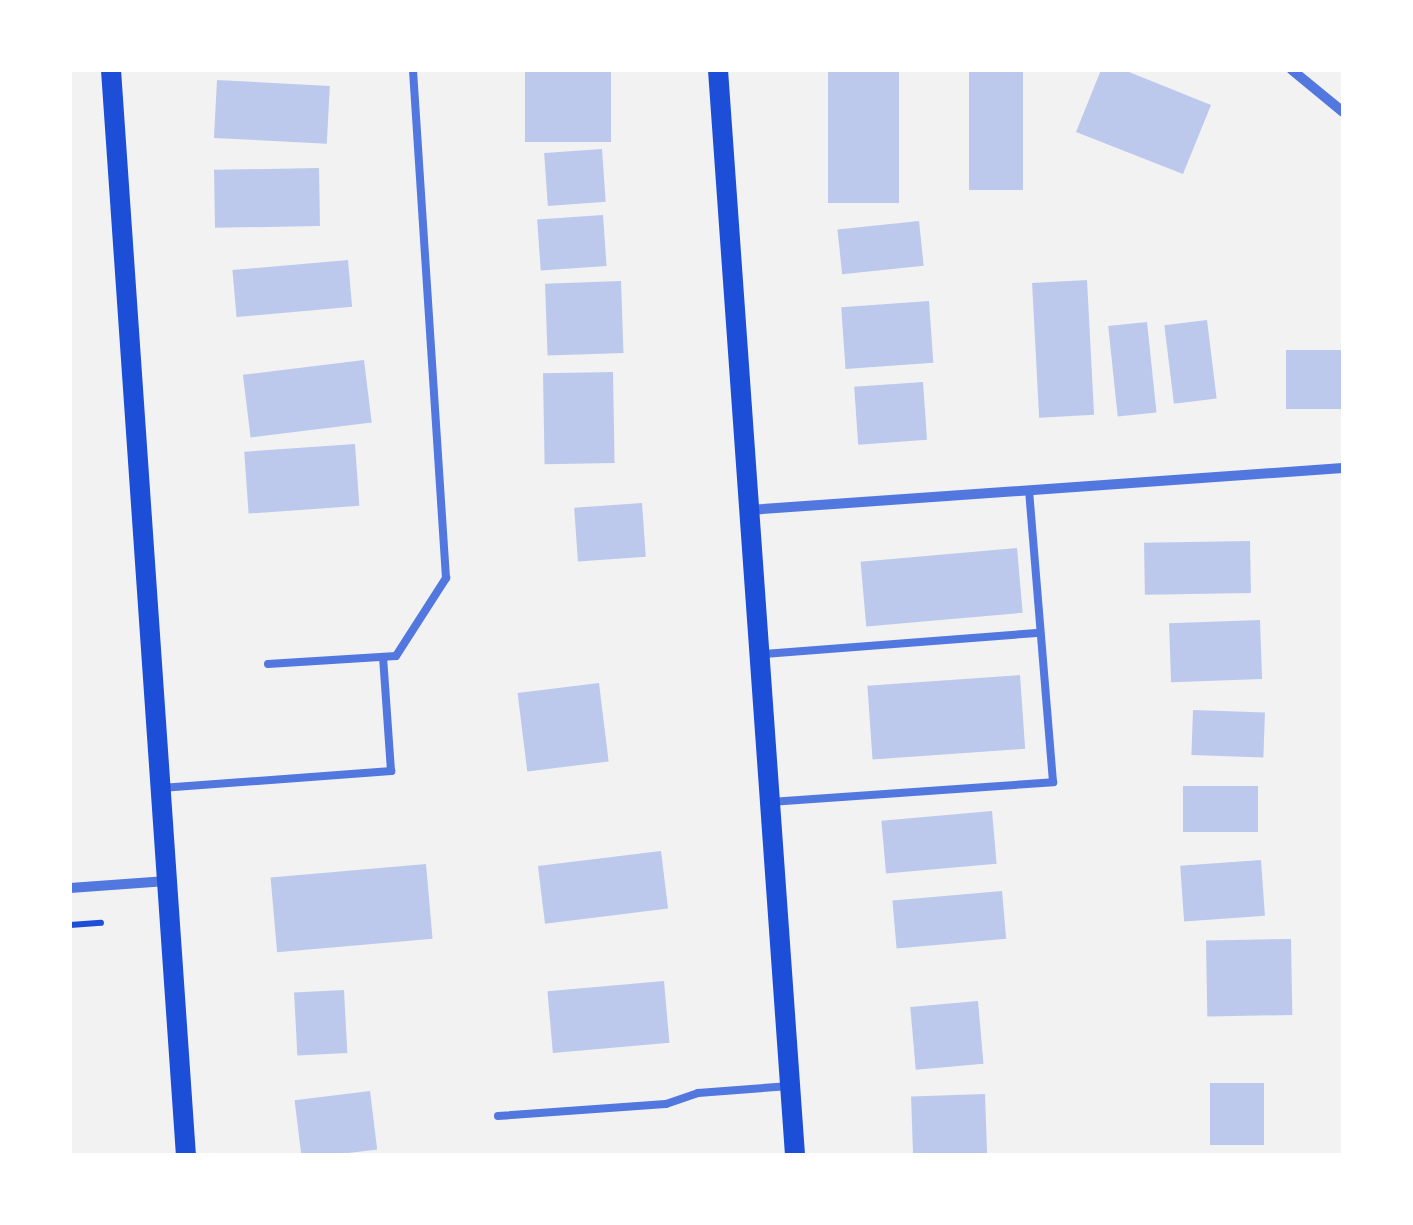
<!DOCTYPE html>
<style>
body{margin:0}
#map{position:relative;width:1413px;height:1225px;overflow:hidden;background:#f2f2f2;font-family:"Zilla Slab",serif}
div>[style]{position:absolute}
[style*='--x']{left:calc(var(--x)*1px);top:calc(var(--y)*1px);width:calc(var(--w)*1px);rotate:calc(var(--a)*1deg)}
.building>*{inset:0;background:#bdc9ec;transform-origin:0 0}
.path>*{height:6px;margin:-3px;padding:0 3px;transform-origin:3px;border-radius:3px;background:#1d4ed8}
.service>*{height:8px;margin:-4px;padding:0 4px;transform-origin:4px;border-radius:4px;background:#5277de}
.minor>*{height:10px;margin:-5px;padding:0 5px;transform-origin:5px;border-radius:5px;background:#5277de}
.secondary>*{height:20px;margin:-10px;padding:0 10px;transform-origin:10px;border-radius:10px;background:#1d4ed8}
span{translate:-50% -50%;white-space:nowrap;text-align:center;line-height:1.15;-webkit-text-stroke:8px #fff;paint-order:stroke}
.frame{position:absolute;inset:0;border:72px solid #fff;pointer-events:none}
</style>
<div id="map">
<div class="building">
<div style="left:525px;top:70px;width:86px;height:72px"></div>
<div style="left:828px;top:70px;width:71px;height:133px"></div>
<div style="left:969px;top:70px;width:54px;height:120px"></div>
<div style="clip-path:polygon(1101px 70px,1124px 70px,1211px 105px,1183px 174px,1076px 132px)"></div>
<div style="left:217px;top:80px;width:113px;height:58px;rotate:3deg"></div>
<div style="left:602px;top:149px;width:53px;height:58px;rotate:86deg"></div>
<div style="left:319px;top:168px;width:58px;height:105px;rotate:89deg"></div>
<div style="left:603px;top:215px;width:51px;height:66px;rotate:86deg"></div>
<div style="left:919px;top:221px;width:45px;height:82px;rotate:84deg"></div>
<div style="left:348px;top:260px;width:47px;height:116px;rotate:85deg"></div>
<div style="left:1087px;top:280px;width:135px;height:55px;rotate:87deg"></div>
<div style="left:621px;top:281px;width:72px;height:76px;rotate:88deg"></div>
<div style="left:929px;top:301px;width:62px;height:88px;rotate:86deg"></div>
<div style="left:1207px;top:320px;width:79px;height:43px;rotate:83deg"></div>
<div style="left:1147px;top:322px;width:91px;height:39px;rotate:84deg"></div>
<div style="left:1343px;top:350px;width:59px;height:57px;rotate:90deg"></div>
<div style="left:364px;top:360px;width:63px;height:122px;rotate:83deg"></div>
<div style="left:613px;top:372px;width:91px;height:70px;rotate:89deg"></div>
<div style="left:923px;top:382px;width:58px;height:69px;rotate:86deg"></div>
<div style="left:355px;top:444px;width:62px;height:111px;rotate:86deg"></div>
<div style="left:642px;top:503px;width:54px;height:68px;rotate:86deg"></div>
<div style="left:1250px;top:541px;width:52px;height:106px;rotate:89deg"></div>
<div style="left:1017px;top:548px;width:65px;height:157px;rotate:85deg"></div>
<div style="left:1260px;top:620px;width:59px;height:91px;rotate:88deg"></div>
<div style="left:1020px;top:675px;width:74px;height:153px;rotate:86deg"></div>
<div style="left:599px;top:683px;width:79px;height:82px;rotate:83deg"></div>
<div style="left:1193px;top:710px;width:72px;height:45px;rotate:2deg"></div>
<div style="left:1258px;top:786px;width:46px;height:75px;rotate:90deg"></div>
<div style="left:992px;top:811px;width:53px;height:111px;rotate:85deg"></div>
<div style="left:661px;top:851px;width:58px;height:124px;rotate:83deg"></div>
<div style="left:1261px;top:860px;width:56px;height:81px;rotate:86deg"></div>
<div style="left:426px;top:864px;width:75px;height:156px;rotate:85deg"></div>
<div style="left:1002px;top:891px;width:48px;height:110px;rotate:85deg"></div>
<div style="left:1291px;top:939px;width:76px;height:85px;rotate:89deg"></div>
<div style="left:664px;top:981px;width:62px;height:117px;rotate:85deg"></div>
<div style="left:344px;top:990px;width:63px;height:50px;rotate:87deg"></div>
<div style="left:978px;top:1001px;width:63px;height:68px;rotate:85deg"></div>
<div style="left:1210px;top:1083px;width:54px;height:62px"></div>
<div style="left:370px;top:1091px;width:59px;height:76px;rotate:83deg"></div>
<div style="left:985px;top:1094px;width:61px;height:74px;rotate:88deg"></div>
</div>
<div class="path">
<div style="--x:70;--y:925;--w:31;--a:-4"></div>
</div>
<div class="service">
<div style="--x:764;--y:654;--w:277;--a:-4.4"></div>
<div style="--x:268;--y:664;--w:128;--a:-3.6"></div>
<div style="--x:396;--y:656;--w:93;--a:-57.3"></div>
<div style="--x:446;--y:578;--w:509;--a:-93.72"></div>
<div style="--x:161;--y:788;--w:231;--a:-4.2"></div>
<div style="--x:391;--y:771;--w:114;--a:-94"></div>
<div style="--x:770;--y:802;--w:284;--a:-4"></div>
<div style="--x:1053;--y:782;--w:293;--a:-94.7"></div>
<div style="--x:498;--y:1116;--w:168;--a:-4.1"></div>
<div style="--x:666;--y:1104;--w:34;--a:-19"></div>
<div style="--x:698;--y:1093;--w:92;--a:-4.4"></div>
</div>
<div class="minor">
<div style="--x:1292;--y:70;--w:66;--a:39.5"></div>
<div style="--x:749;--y:510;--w:595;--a:-4.04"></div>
<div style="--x:70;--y:888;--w:97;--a:-4.1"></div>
</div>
<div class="secondary">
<div style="--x:111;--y:70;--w:1088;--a:86.05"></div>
<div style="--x:718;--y:70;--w:1088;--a:85.94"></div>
</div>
<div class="frame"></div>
</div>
